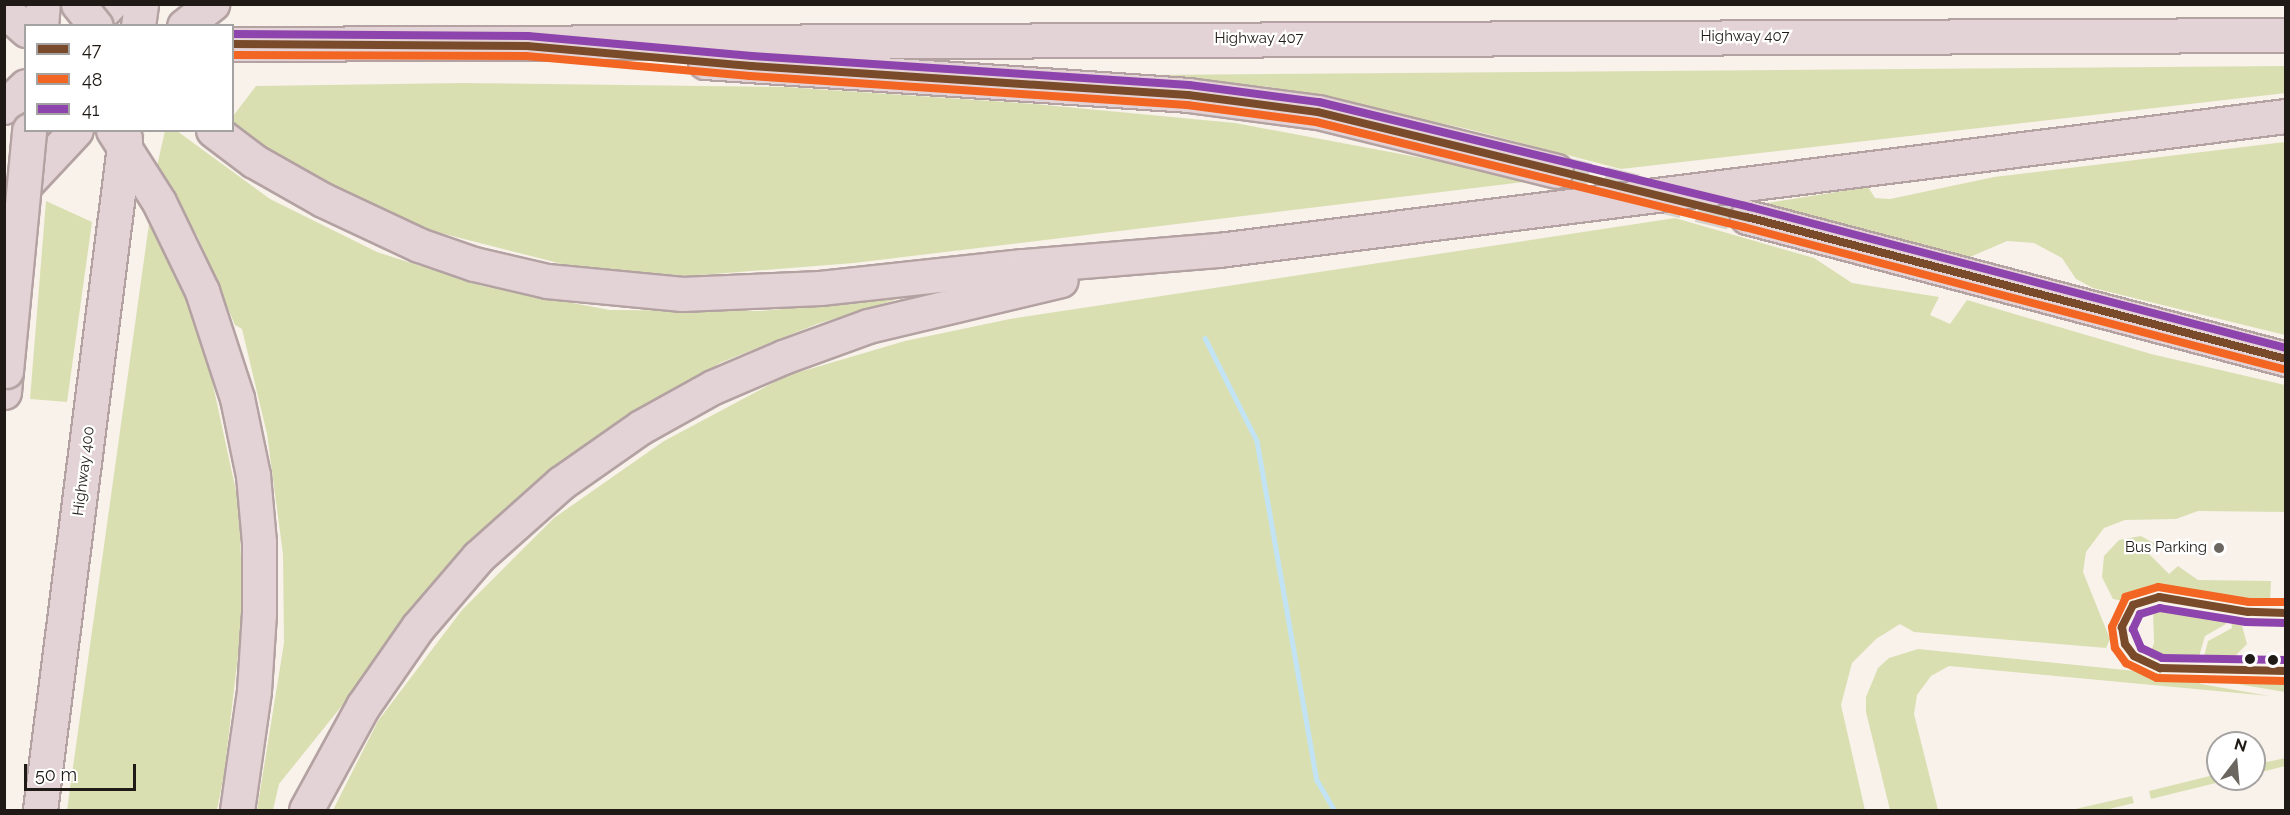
<!DOCTYPE html>
<style>
body{margin:0}
#map{position:relative;width:2290px;height:815px;overflow:hidden;background:#f8f2eb;font-family:Raleway,sans-serif}
div>[style]{position:absolute}
[style*='--x']{left:calc(var(--x)*1px);top:calc(var(--y)*1px);width:calc(var(--w)*1px);rotate:calc(var(--a)*1deg)}
.green>*{inset:0;background:#dadfb2}
.stream>*{height:4.5px;margin:-2.25px;padding:0 2.25px;transform-origin:2.25px;border-radius:2.25px;background:#c1e3f4}
.highway-tunnel>*{height:33px;margin-top:-16.5px;transform-origin:0;background:repeating-linear-gradient(90deg,#d7d2cb 0 33px,transparent 0 49px)}
.roads{filter:drop-shadow(2px 0 #b4a2a2) drop-shadow(-2px 0 #b4a2a2) drop-shadow(0 2px #b4a2a2) drop-shadow(0 -2px #b4a2a2)}
.highway>*{height:33px;margin:-16.5px;padding:0 16.5px;transform-origin:16.5px;border-radius:16.5px;background:#e4d3d6}
.bridges{filter:drop-shadow(2px 0 #b4a2a2) drop-shadow(-2px 0 #b4a2a2) drop-shadow(0 2px #b4a2a2) drop-shadow(0 -2px #b4a2a2)}
.highway-bridge>*{height:33px;margin:-16.5px;padding:0 16.5px;transform-origin:16.5px;border-radius:16.5px;background:#e4d3d6}
.bus-1>*{height:8px;margin:-4px;padding:0 4px;transform-origin:4px;border-radius:4px;background:#7a4b2a}
.bus-2>*{height:8px;margin:-4px;padding:0 4px;transform-origin:4px;border-radius:4px;background:#f26522}
.bus-3>*{height:8px;margin:-4px;padding:0 4px;transform-origin:4px;border-radius:4px;background:#8e44ad}
.dots>*{width:16px;height:16px;translate:-50% -50%;box-sizing:border-box;border:3px solid #fff;border-radius:50%}
span{translate:-50% -50%;white-space:nowrap;text-align:center;line-height:1.15;-webkit-text-stroke:4.5px #fff;paint-order:stroke}
.street-label{font-size:15px;color:#1f1a15}
.poi-label{font-size:15px;color:#1f1a15}
.right{translate:-100% -50%;text-align:right}
.frame{position:absolute;inset:0;border:6px solid #1f1a15;pointer-events:none}
.legend{position:absolute;left:24px;top:24px;width:210px;height:108px;box-sizing:border-box;background:#fff;border:2px solid #a5a3a1;margin:0;padding:8px 10px;list-style:none;font-size:18px;color:#1f1a15}
.legend li{display:flex;align-items:center;gap:12px;height:30px}
.legend b{width:30px;border:2px solid #a5a3a1}
.north{position:absolute;left:2206px;top:731px;width:60px;height:60px;box-sizing:border-box;background:#fff;border:2px solid #a5a3a1;border-radius:50%;rotate:16deg;font-size:16px;font-weight:700;line-height:24px;text-align:center;color:#1f1a15}
.north::after{content:'';display:block;margin:auto;width:21px;height:27px;background:#6b6660;clip-path:polygon(50% 0,100% 100%,50% 72%,0 100%)}
.scale{position:absolute;left:24px;top:764px;width:112px;height:27px;box-sizing:border-box;border:3px solid #1f1a15;border-top:0;padding-left:8px;font-size:18px;line-height:21px;white-space:nowrap;color:#1f1a15;-webkit-text-stroke:4px #fff;paint-order:stroke}
</style>
<div id="map">
<div class="green">
<div style="clip-path:polygon(2285px 66px,2286px 93px,1621px 169px,1468px 129px,1270px 87px,1151px 75px)"></div>
<div style="clip-path:polygon(463px 83px,786px 87px,1035px 104px,1235px 123px,1540px 180px,854px 263px,688px 276px,570px 266px,417px 227px,290px 166px,233px 124px,233px 116px,256px 86px)"></div>
<div style="clip-path:polygon(165px 131px,177px 131px,270px 199px,377px 252px,482px 286px,610px 310px,761px 311px,911px 295px,817px 324px,720px 363px,572px 454px,472px 544px,279px 784px,273px 810px,257px 810px,284px 643px,283px 554px,267px 434px,242px 329px,235px 325px,198px 237px,157px 166px)"></div>
<div style="clip-path:polygon(2285px 142px,2285px 335px,2093px 288px,2076px 279px,2062px 258px,2034px 243px,2007px 241px,1970px 257px,1748px 206px,1868px 187px,1875px 198px,1890px 199px,1994px 177px)"></div>
<div style="clip-path:polygon(46px 201px,92px 222px,67px 402px,30px 399px)"></div>
<div style="clip-path:polygon(1675px 218px,1814px 258px,1852px 283px,1939px 297px,1930px 315px,1950px 324px,1967px 300px,2151px 354px,2285px 385px,2285px 512px,2198px 511px,2176px 519px,2125px 520px,2104px 528px,2086px 552px,2083px 572px,2110px 639px,2106px 648px,1914px 632px,1900px 624px,1876px 639px,1852px 663px,1841px 705px,1865px 810px,333px 810px,378px 721px,462px 610px,554px 518px,664px 441px,786px 376px,905px 341px,1010px 319px)"></div>
<div style="clip-path:polygon(149px 224px,185px 294px,210px 371px,239px 505px,243px 613px,224px 775px,217px 810px,67px 810px)"></div>
<div style="clip-path:polygon(2141px 536px,2155px 544px,2148px 553px,2169px 574px,2178px 566px,2198px 580px,2271px 581px,2270px 601px,2158px 586px,2134px 592px,2124px 601px,2113px 599px,2102px 577px,2104px 556px,2119px 540px)"></div>
<div style="clip-path:polygon(2153px 608px,2225px 619px,2226px 624px,2205px 636px,2198px 660px,2155px 660px,2149px 657px,2154px 643px)"></div>
<div style="clip-path:polygon(2231px 620px,2241px 622px,2247px 644px,2232px 659px,2203px 660px,2208px 641px,2232px 628px)"></div>
<div style="clip-path:polygon(1918px 649px,2194px 677px,2201px 684px,2270px 696px,1949px 666px,1931px 676px,1917px 695px,1914px 714px,1938px 810px,1951px 810px,1890px 810px,1866px 712px,1866px 697px,1878px 668px,1889px 658px)"></div>
<div style="clip-path:polygon(2206px 677px,2285px 683px,2285px 692px,2207px 679px)"></div>
<div style="clip-path:polygon(2285px 758px,2285px 766px,2254px 774px,2254px 765px)"></div>
<div style="clip-path:polygon(2218px 774px,2218px 779px,2232px 779px,2151px 799px,2149px 791px)"></div>
<div style="clip-path:polygon(2132px 796px,2134px 803px,2105px 810px,2071px 810px)"></div>
</div>
<div class="stream">
<div style="--x:1205;--y:338;--w:115;--a:63.2"></div>
<div style="--x:1257;--y:441;--w:344;--a:80"></div>
<div style="--x:1317;--y:780;--w:34;--a:60"></div>
</div>
<div class="highway-tunnel">
<div style="--x:1556;--y:171;--w:196;--a:13.5"></div>
</div>
<div class="roads">
<div class="highway">
<div style="--x:4;--y:10;--w:30;--a:42"></div>
<div style="--x:41;--y:26;--w:22;--a:-85"></div>
<div style="--x:88;--y:26;--w:31;--a:-45"></div>
<div style="--x:138;--y:26;--w:22;--a:-82"></div>
<div style="--x:184;--y:26;--w:36;--a:-38"></div>
<div style="--x:232;--y:44;--w:2054;--a:-0.25"></div>
<div style="--x:705;--y:62;--w:484;--a:3.9"></div>
<div style="--x:1188;--y:95;--w:131;--a:7.5"></div>
<div style="--x:1318;--y:112;--w:245;--a:13.9"></div>
<div style="--x:4;--y:107;--w:30;--a:-44"></div>
<div style="--x:113;--y:130;--w:85;--a:57.4"></div>
<div style="--x:159;--y:202;--w:99;--a:64.2"></div>
<div style="--x:202;--y:291;--w:113;--a:71.9"></div>
<div style="--x:237;--y:398;--w:79;--a:78.3"></div>
<div style="--x:253;--y:475;--w:67;--a:84.9"></div>
<div style="--x:259;--y:542;--w:71;--a:90"></div>
<div style="--x:259;--y:613;--w:78;--a:93.7"></div>
<div style="--x:254;--y:691;--w:120;--a:98.1"></div>
<div style="--x:213;--y:130;--w:51;--a:37.1"></div>
<div style="--x:254;--y:161;--w:79;--a:29.5"></div>
<div style="--x:323;--y:200;--w:106;--a:25.1"></div>
<div style="--x:419;--y:245;--w:58;--a:19.1"></div>
<div style="--x:474;--y:264;--w:75;--a:13.1"></div>
<div style="--x:547;--y:281;--w:136;--a:5.5"></div>
<div style="--x:682;--y:294;--w:138;--a:-2.5"></div>
<div style="--x:820;--y:288;--w:204;--a:-6.2"></div>
<div style="--x:1023;--y:266;--w:197;--a:-4.7"></div>
<div style="--x:1219;--y:250;--w:1075;--a:-7.16"></div>
<div style="--x:4;--y:212;--w:23;--a:-56"></div>
<div style="--x:17;--y:193;--w:86;--a:-46.9"></div>
<div style="--x:1747;--y:217;--w:557;--a:14.76"></div>
<div style="--x:4;--y:392;--w:21;--a:-85"></div>
<div style="--x:40;--y:810;--w:677;--a:-82.79"></div>
<div style="--x:306;--y:810;--w:119;--a:-61.3"></div>
<div style="--x:363;--y:706;--w:96;--a:-55.2"></div>
<div style="--x:418;--y:627;--w:92;--a:-49.4"></div>
<div style="--x:478;--y:557;--w:111;--a:-41.7"></div>
<div style="--x:561;--y:483;--w:98;--a:-35"></div>
<div style="--x:641;--y:427;--w:82;--a:-29.1"></div>
<div style="--x:713;--y:387;--w:76;--a:-23.2"></div>
<div style="--x:783;--y:357;--w:90;--a:-20"></div>
<div style="--x:868;--y:326;--w:198;--a:-13.4"></div>
</div>
</div>
<div class="bridges">
<div class="highway-bridge">
<div style="--x:78;--y:4;--w:28;--a:51"></div>
<div style="--x:6;--y:371;--w:242;--a:-84.5"></div>
</div>
</div>
<div class="bus-1">
<div style="--x:232;--y:44;--w:295;--a:0.4"></div>
<div style="--x:527;--y:46;--w:225;--a:5.1"></div>
<div style="--x:751;--y:66;--w:438;--a:3.8"></div>
<div style="--x:1188;--y:95;--w:131;--a:7.5"></div>
<div style="--x:1318;--y:112;--w:442;--a:13.8"></div>
<div style="--x:1747;--y:217;--w:557;--a:14.76"></div>
<div style="--x:2286;--y:613;--w:38;--a:-178"></div>
<div style="--x:2248;--y:612;--w:90;--a:-170.4"></div>
<div style="--x:2159;--y:597;--w:27;--a:163"></div>
<div style="--x:2133;--y:605;--w:25;--a:117"></div>
<div style="--x:2122;--y:627;--w:17;--a:80"></div>
<div style="--x:2125;--y:644;--w:15;--a:53"></div>
<div style="--x:2134;--y:656;--w:29;--a:25"></div>
<div style="--x:2160;--y:668;--w:126;--a:1.4"></div>
</div>
<div class="bus-2">
<div style="--x:232;--y:55;--w:294;--a:0.2"></div>
<div style="--x:526;--y:56;--w:225;--a:5.1"></div>
<div style="--x:750;--y:76;--w:438;--a:3.8"></div>
<div style="--x:1187;--y:105;--w:130;--a:7.5"></div>
<div style="--x:1316;--y:122;--w:441;--a:13.8"></div>
<div style="--x:1744;--y:227;--w:557;--a:14.76"></div>
<div style="--x:2286;--y:602;--w:37;--a:180"></div>
<div style="--x:2249;--y:602;--w:92;--a:-170.6"></div>
<div style="--x:2158;--y:587;--w:34;--a:163"></div>
<div style="--x:2126;--y:597;--w:33;--a:115"></div>
<div style="--x:2112;--y:627;--w:21;--a:82"></div>
<div style="--x:2115;--y:648;--w:19;--a:54"></div>
<div style="--x:2126;--y:663;--w:34;--a:26"></div>
<div style="--x:2157;--y:678;--w:129;--a:1.3"></div>
</div>
<div class="bus-3">
<div style="--x:232;--y:34;--w:296;--a:0.4"></div>
<div style="--x:528;--y:36;--w:225;--a:5.1"></div>
<div style="--x:752;--y:56;--w:438;--a:3.8"></div>
<div style="--x:1189;--y:85;--w:131;--a:7.5"></div>
<div style="--x:1319;--y:102;--w:444;--a:13.7"></div>
<div style="--x:1750;--y:207;--w:554;--a:14.74"></div>
<div style="--x:2286;--y:623;--w:40;--a:-178.6"></div>
<div style="--x:2246;--y:622;--w:87;--a:-170.8"></div>
<div style="--x:2160;--y:608;--w:21;--a:163"></div>
<div style="--x:2140;--y:614;--w:17;--a:115"></div>
<div style="--x:2133;--y:629;--w:21;--a:67"></div>
<div style="--x:2141;--y:648;--w:23;--a:25"></div>
<div style="--x:2162;--y:658;--w:124;--a:0.9"></div>
</div>
<div class="dots">
<div style="left:2219px;top:548px;background:#6b6660"></div>
<div style="left:2250px;top:659px;background:#1f1a15"></div>
<div style="left:2273px;top:660px;background:#1f1a15"></div>
</div>
<div class="street-label">
<span style="left:1745px;top:37px">Highway 407</span>
<span style="left:1259px;top:39px">Highway 407</span>
<span style="left:84px;top:471px;rotate:-83deg">Highway 400</span>
</div>
<div class="poi-label">
<span class="right" style="left:2207px;top:548px">Bus Parking</span>
</div>
<div class="frame"></div>
<ul class="legend">
<li><b style="height:8px;background:#7a4b2a"></b>47</li>
<li><b style="height:8px;background:#f26522"></b>48</li>
<li><b style="height:8px;background:#8e44ad"></b>41</li>
</ul>
<div class="north">N</div>
<div class="scale">50 m</div>
</div>
